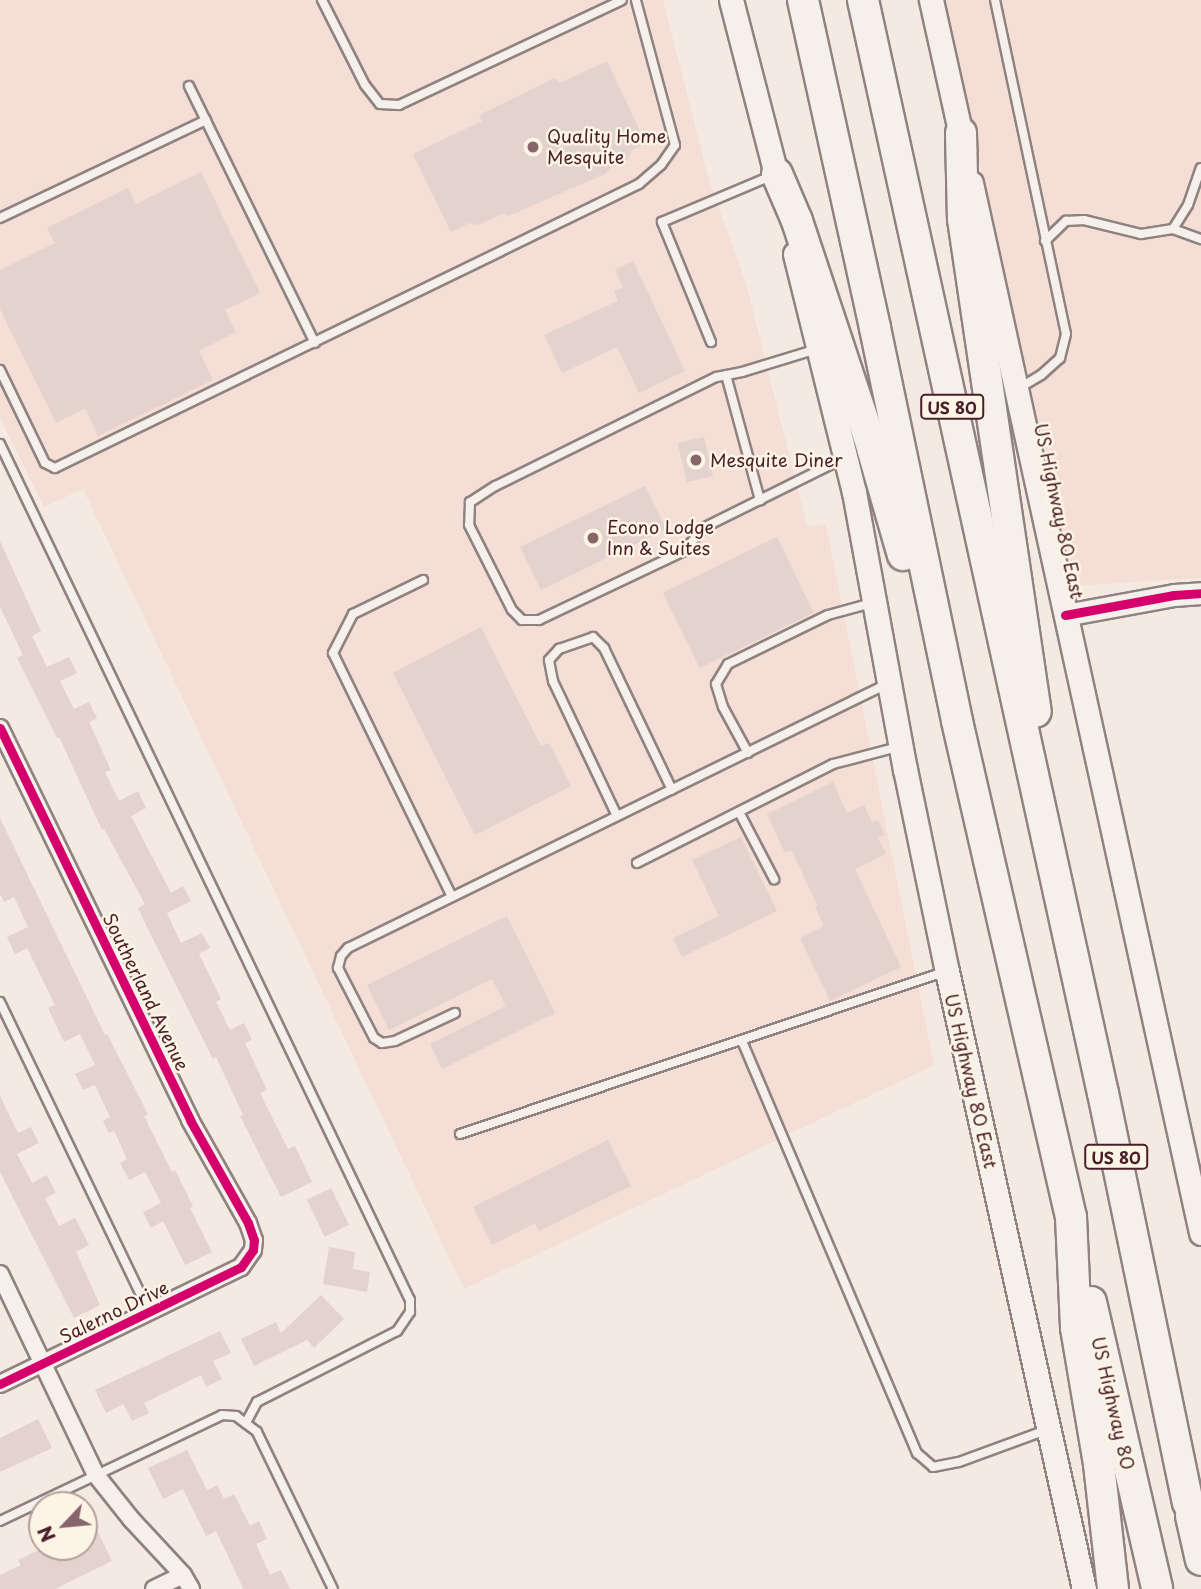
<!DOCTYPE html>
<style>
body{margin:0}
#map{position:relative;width:1201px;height:1589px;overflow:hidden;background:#f4eae2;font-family:"Playpen Sans",sans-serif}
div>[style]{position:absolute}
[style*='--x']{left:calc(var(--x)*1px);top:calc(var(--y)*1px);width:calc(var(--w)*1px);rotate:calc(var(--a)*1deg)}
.built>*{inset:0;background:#f4ded5}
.building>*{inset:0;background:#e3d2cd;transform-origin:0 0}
.roads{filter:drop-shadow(2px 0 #8f8281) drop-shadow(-2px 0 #8f8281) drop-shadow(0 2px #8f8281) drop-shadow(0 -2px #8f8281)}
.service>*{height:8px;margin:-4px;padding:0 4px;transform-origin:4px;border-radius:4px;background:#f5f1ea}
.minor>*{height:16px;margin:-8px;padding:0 8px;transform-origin:8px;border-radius:8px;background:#f5f1ea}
.tertiary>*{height:21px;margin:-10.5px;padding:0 10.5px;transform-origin:10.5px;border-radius:10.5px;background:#f5f1ea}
.secondary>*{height:23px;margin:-11.5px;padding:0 11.5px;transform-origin:11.5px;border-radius:11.5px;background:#f5f1ea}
.motorway>*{height:30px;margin:-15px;padding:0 15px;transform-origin:15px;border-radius:15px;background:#f5f1ea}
.cycleway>*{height:9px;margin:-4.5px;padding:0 4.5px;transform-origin:4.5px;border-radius:4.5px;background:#d6006c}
.dots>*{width:19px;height:19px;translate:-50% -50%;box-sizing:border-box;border:4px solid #fcf5e5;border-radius:50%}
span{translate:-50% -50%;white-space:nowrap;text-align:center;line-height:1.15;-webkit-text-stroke:5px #fcf5e5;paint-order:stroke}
.shield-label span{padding:2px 5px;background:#fcf5e5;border:2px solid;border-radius:5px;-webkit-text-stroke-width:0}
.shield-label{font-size:16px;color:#4a1f2b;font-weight:700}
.poi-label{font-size:18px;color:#4a1f2b}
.left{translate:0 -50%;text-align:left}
.street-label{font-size:18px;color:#4a1f2b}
.north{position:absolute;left:28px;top:1491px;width:70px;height:70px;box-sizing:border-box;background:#fcf5e5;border:2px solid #b59f9b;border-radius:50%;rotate:244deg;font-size:19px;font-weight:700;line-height:28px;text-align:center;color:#4a1f2b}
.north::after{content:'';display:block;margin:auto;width:24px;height:32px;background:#86666b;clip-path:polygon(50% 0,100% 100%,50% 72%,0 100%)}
</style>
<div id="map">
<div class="built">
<div style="clip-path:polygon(0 0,663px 0,710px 184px,746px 283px,807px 526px,826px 525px,934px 1065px,464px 1289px,83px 489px,44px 507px,0 418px)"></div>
<div style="clip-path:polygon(944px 0,1201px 0,1201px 578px,1070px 586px)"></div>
</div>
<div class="building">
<div style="clip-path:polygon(607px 61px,646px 144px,632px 150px,626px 162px,610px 168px,605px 174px,508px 216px,504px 213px,478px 225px,469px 223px,451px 232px,413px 154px,482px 121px,479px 115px,555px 78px,560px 83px)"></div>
<div style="clip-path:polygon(201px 172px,260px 293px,225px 310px,236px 332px,199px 351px,213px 380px,98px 436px,85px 408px,56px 423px,0 309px,0 270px,55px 243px,47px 228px,128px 188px,136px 204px)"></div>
<div style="clip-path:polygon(633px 261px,685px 371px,639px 393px,617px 347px,562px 373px,544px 335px,618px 301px,614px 291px,623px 287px,615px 270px)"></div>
<div style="left:704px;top:437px;width:40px;height:27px;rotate:77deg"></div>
<div style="left:645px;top:486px;width:48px;height:139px;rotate:64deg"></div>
<div style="left:777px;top:537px;width:84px;height:127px;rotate:64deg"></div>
<div style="clip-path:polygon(0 541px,41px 631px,32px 636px,47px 667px,69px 657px,77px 673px,60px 681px,74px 709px,89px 702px,97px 718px,89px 722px,111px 770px,105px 772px,119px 801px,138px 791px,146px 808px,131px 816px,171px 893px,183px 886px,191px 901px,167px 913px,181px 943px,202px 933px,210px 948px,199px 954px,221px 999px,216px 1002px,230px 1030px,244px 1023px,252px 1040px,245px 1043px,267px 1090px,260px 1093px,288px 1149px,295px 1146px,312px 1182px,281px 1197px,240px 1116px,243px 1115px,216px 1057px,213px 1059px,148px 929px,138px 908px,145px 904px,104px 829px,102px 830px,59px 737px,57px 738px,17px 658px,23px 655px,0 607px)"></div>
<div style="clip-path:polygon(481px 627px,541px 746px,549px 743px,571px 786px,475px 835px,393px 673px)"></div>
<div style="clip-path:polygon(833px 782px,847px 813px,864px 805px,872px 822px,878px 820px,885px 835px,878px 838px,886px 854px,855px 869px,901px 967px,830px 1001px,800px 938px,824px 926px,815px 907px,818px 906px,791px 850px,785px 853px,767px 814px)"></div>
<div style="clip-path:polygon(0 818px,105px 1035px,107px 1034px,148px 1114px,144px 1116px,172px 1172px,175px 1170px,193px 1206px,190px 1208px,212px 1252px,185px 1265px,163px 1221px,151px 1228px,143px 1212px,161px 1203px,145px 1172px,129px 1180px,120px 1163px,127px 1159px,114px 1131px,109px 1133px,103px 1121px,110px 1117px,95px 1085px,83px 1090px,75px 1074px,95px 1065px,80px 1034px,64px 1042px,48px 1008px,55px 1005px,27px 948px,15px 954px,7px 937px,28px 927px,14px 897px,4px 902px,0 894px)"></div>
<div style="clip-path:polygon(741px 837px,777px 911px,682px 957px,673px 938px,719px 916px,692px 860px)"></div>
<div style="clip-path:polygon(507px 916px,555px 1013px,442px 1069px,430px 1044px,506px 1006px,492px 979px,389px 1030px,367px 985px)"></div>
<div style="clip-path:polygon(0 1096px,18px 1133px,31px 1127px,39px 1143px,17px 1154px,32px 1183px,47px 1175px,56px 1193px,45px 1198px,59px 1226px,75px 1218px,89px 1245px,76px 1252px,100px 1305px,74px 1318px,0 1172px)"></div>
<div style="clip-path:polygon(608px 1140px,631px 1186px,539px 1231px,535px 1223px,492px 1245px,473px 1207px)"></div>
<div style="left:331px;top:1188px;width:41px;height:27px;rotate:64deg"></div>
<div style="clip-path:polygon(329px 1247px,355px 1252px,353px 1269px,370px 1272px,367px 1292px,323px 1284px)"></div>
<div style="clip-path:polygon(321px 1295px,344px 1319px,314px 1348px,307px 1340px,254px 1366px,241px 1339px,276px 1322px,281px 1333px)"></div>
<div style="clip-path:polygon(220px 1331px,231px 1353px,213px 1361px,222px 1379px,206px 1387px,201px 1375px,144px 1403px,149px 1413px,132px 1421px,123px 1404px,106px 1413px,95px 1390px)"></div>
<div style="clip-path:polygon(38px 1419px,52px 1448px,0 1472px,0 1438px)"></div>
<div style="clip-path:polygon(187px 1450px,207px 1490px,217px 1485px,224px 1499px,234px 1494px,250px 1526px,259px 1521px,267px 1539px,256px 1544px,270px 1575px,281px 1570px,290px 1589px,241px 1589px,243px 1588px,216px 1531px,206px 1536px,183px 1489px,163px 1499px,148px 1468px)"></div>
<div style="clip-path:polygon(98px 1532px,112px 1561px,55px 1589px,0 1589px,0 1575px,21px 1565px,18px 1560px,45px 1547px,84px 1547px,84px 1538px)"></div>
</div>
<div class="roads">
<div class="service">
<div style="--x:322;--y:0;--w:95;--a:63.2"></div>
<div style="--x:365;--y:85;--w:24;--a:52"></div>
<div style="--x:380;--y:104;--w:19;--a:3"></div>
<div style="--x:399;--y:105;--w:246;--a:-25.2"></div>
<div style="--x:995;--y:0;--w:341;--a:78"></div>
<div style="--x:1066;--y:334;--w:25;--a:104"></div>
<div style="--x:1060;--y:358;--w:25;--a:138"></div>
<div style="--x:1041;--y:375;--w:26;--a:149"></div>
<div style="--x:189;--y:86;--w:286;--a:63.9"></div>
<div style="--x:0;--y:218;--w:228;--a:-25.4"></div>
<div style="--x:1173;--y:229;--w:30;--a:20"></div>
<div style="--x:1045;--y:241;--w:29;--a:-44"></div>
<div style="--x:1066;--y:221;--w:18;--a:-3"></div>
<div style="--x:1084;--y:220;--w:59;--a:13.8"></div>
<div style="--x:1141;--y:234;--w:32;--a:-9"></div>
<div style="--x:1173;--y:229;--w:28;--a:-58"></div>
<div style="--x:1188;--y:205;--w:39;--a:-71"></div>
<div style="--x:711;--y:342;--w:130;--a:-112.2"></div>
<div style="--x:662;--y:222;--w:118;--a:-22.9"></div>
<div style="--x:817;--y:349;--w:78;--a:163"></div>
<div style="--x:742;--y:372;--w:26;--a:169"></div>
<div style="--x:716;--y:377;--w:246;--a:153.7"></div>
<div style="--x:495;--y:486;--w:30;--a:147"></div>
<div style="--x:470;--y:502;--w:23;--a:92"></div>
<div style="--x:469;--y:525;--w:95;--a:63.2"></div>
<div style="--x:512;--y:610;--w:14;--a:45"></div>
<div style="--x:522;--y:620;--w:17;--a:0"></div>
<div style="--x:539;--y:620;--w:161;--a:-25.4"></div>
<div style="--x:684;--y:551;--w:30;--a:-50"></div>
<div style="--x:703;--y:528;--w:155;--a:-26.4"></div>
<div style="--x:0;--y:370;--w:103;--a:64.2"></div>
<div style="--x:45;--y:463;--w:11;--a:27"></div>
<div style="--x:55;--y:468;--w:649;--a:-25.93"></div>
<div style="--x:639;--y:184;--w:29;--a:-41"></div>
<div style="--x:661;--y:165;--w:24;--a:-55"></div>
<div style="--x:675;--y:145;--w:150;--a:-105.1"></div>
<div style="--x:726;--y:375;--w:130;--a:74.8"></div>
<div style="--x:0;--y:444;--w:949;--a:64.41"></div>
<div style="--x:410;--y:1300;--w:12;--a:90"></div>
<div style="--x:410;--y:1312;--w:23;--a:124"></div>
<div style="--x:397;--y:1331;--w:157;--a:153.1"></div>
<div style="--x:257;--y:1402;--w:24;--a:118"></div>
<div style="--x:423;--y:580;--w:78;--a:154.1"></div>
<div style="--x:353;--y:614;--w:44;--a:117.1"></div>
<div style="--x:333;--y:653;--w:271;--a:64"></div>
<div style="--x:748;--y:753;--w:52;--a:-118.5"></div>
<div style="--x:723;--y:707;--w:24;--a:-107"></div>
<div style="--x:716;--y:684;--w:23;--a:-59"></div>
<div style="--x:728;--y:664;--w:111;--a:-26.1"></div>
<div style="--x:828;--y:615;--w:46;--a:-15.3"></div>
<div style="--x:739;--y:812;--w:76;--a:62.4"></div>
<div style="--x:617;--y:816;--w:149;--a:-115.4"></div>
<div style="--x:553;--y:681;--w:21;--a:-101"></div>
<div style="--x:549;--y:660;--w:15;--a:-48"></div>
<div style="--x:559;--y:649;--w:36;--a:-19"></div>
<div style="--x:593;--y:637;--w:16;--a:45"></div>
<div style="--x:604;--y:648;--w:157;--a:64.4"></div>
<div style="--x:637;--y:863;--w:220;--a:-26.8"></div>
<div style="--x:833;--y:764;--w:67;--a:-14.7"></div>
<div style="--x:0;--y:1002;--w:344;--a:64.3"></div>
<div style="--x:455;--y:1013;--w:66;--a:155"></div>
<div style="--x:395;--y:1041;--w:13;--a:171"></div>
<div style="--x:382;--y:1043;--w:9;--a:-148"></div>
<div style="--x:374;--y:1038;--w:79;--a:-117.2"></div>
<div style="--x:338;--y:968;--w:12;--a:-76"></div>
<div style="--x:341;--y:956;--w:11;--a:-49"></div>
<div style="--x:348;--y:948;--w:600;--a:-26.1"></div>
<div style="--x:742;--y:1041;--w:448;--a:67"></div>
<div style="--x:917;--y:1453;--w:21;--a:41"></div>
<div style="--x:933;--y:1467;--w:26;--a:-11"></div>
<div style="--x:959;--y:1462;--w:93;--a:-20.2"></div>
<div style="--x:460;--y:1134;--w:510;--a:-18.51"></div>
<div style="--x:0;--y:1521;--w:246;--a:-25.5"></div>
<div style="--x:222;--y:1415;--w:14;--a:4"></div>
<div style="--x:236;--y:1416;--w:26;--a:37"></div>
<div style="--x:257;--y:1432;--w:174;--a:64.2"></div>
</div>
<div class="minor">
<div style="--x:0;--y:728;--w:436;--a:64.1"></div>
<div style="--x:190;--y:1120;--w:118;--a:60.6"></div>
<div style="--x:248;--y:1223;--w:18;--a:71"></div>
<div style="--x:254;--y:1240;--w:10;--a:96"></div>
<div style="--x:253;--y:1250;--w:21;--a:125"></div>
<div style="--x:241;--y:1267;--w:268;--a:154.1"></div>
<div style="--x:0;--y:1274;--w:223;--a:64.5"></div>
<div style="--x:96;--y:1475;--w:56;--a:51.5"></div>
<div style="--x:131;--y:1519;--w:76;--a:47.1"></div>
<div style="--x:183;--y:1575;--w:16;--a:60"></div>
<div style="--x:154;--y:1589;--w:32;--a:-26"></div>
</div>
<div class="tertiary">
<div style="--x:1065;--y:615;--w:111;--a:-10.4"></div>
<div style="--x:1174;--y:595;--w:27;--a:-4"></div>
</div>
<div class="secondary">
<div style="--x:731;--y:0;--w:196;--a:75.5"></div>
<div style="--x:931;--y:0;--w:153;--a:77.5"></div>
<div style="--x:971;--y:183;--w:1075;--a:77.64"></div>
<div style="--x:795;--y:254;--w:245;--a:76.1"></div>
<div style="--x:854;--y:492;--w:282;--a:79.6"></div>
<div style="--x:905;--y:769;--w:206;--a:78.3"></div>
<div style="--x:947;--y:971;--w:633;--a:77.5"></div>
</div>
<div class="motorway">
<div style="--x:803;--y:0;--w:336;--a:77.6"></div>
<div style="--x:875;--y:328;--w:401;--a:78.2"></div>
<div style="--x:957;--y:721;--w:509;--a:77.06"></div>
<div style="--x:1071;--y:1217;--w:111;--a:87.4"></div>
<div style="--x:1076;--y:1328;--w:138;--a:80.4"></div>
<div style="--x:1099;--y:1464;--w:126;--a:83.6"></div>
<div style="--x:863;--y:0;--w:1119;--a:77.62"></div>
<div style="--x:1103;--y:1093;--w:418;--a:78.3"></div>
<div style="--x:1188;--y:1502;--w:33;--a:67"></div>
<div style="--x:961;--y:133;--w:86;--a:88.7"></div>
<div style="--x:963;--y:219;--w:498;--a:81.6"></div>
<div style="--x:777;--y:174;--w:51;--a:66.9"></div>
<div style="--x:797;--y:221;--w:225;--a:71.6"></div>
<div style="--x:868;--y:434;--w:126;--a:73.9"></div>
<div style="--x:1091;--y:1302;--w:294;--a:77"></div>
<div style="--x:1191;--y:1516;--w:45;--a:77.2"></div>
</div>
</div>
<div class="cycleway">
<div style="--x:1065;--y:615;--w:111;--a:-10.4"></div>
<div style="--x:1174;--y:595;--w:27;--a:-4"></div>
<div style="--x:0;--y:728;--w:436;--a:64.1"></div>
<div style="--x:190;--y:1120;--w:118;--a:60.6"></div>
<div style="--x:248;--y:1223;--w:18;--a:71"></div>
<div style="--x:254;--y:1240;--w:10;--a:96"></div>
<div style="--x:253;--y:1250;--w:21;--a:125"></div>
<div style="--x:241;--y:1267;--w:268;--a:154.1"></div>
</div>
<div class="dots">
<div style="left:533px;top:147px;background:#86666b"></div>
<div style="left:696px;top:460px;background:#86666b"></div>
<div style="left:593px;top:538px;background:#86666b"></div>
</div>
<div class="shield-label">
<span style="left:952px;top:407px">US 80</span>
<span style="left:1116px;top:1157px">US 80</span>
</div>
<div class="poi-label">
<span class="left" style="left:547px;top:147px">Quality Home<br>Mesquite</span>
<span class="left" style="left:710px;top:460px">Mesquite Diner</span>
<span class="left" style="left:607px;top:538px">Econo Lodge<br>Inn &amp; Suites</span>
</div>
<div class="street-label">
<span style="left:1059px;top:511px;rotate:78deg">US Highway 80 East</span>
<span style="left:146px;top:992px;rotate:64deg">Southerland Avenue</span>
<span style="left:971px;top:1081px;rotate:77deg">US Highway 80 East</span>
<span style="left:114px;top:1312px;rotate:-26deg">Salerno Drive</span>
<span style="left:1113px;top:1403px;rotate:77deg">US Highway 80</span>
</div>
<div class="north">N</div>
</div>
